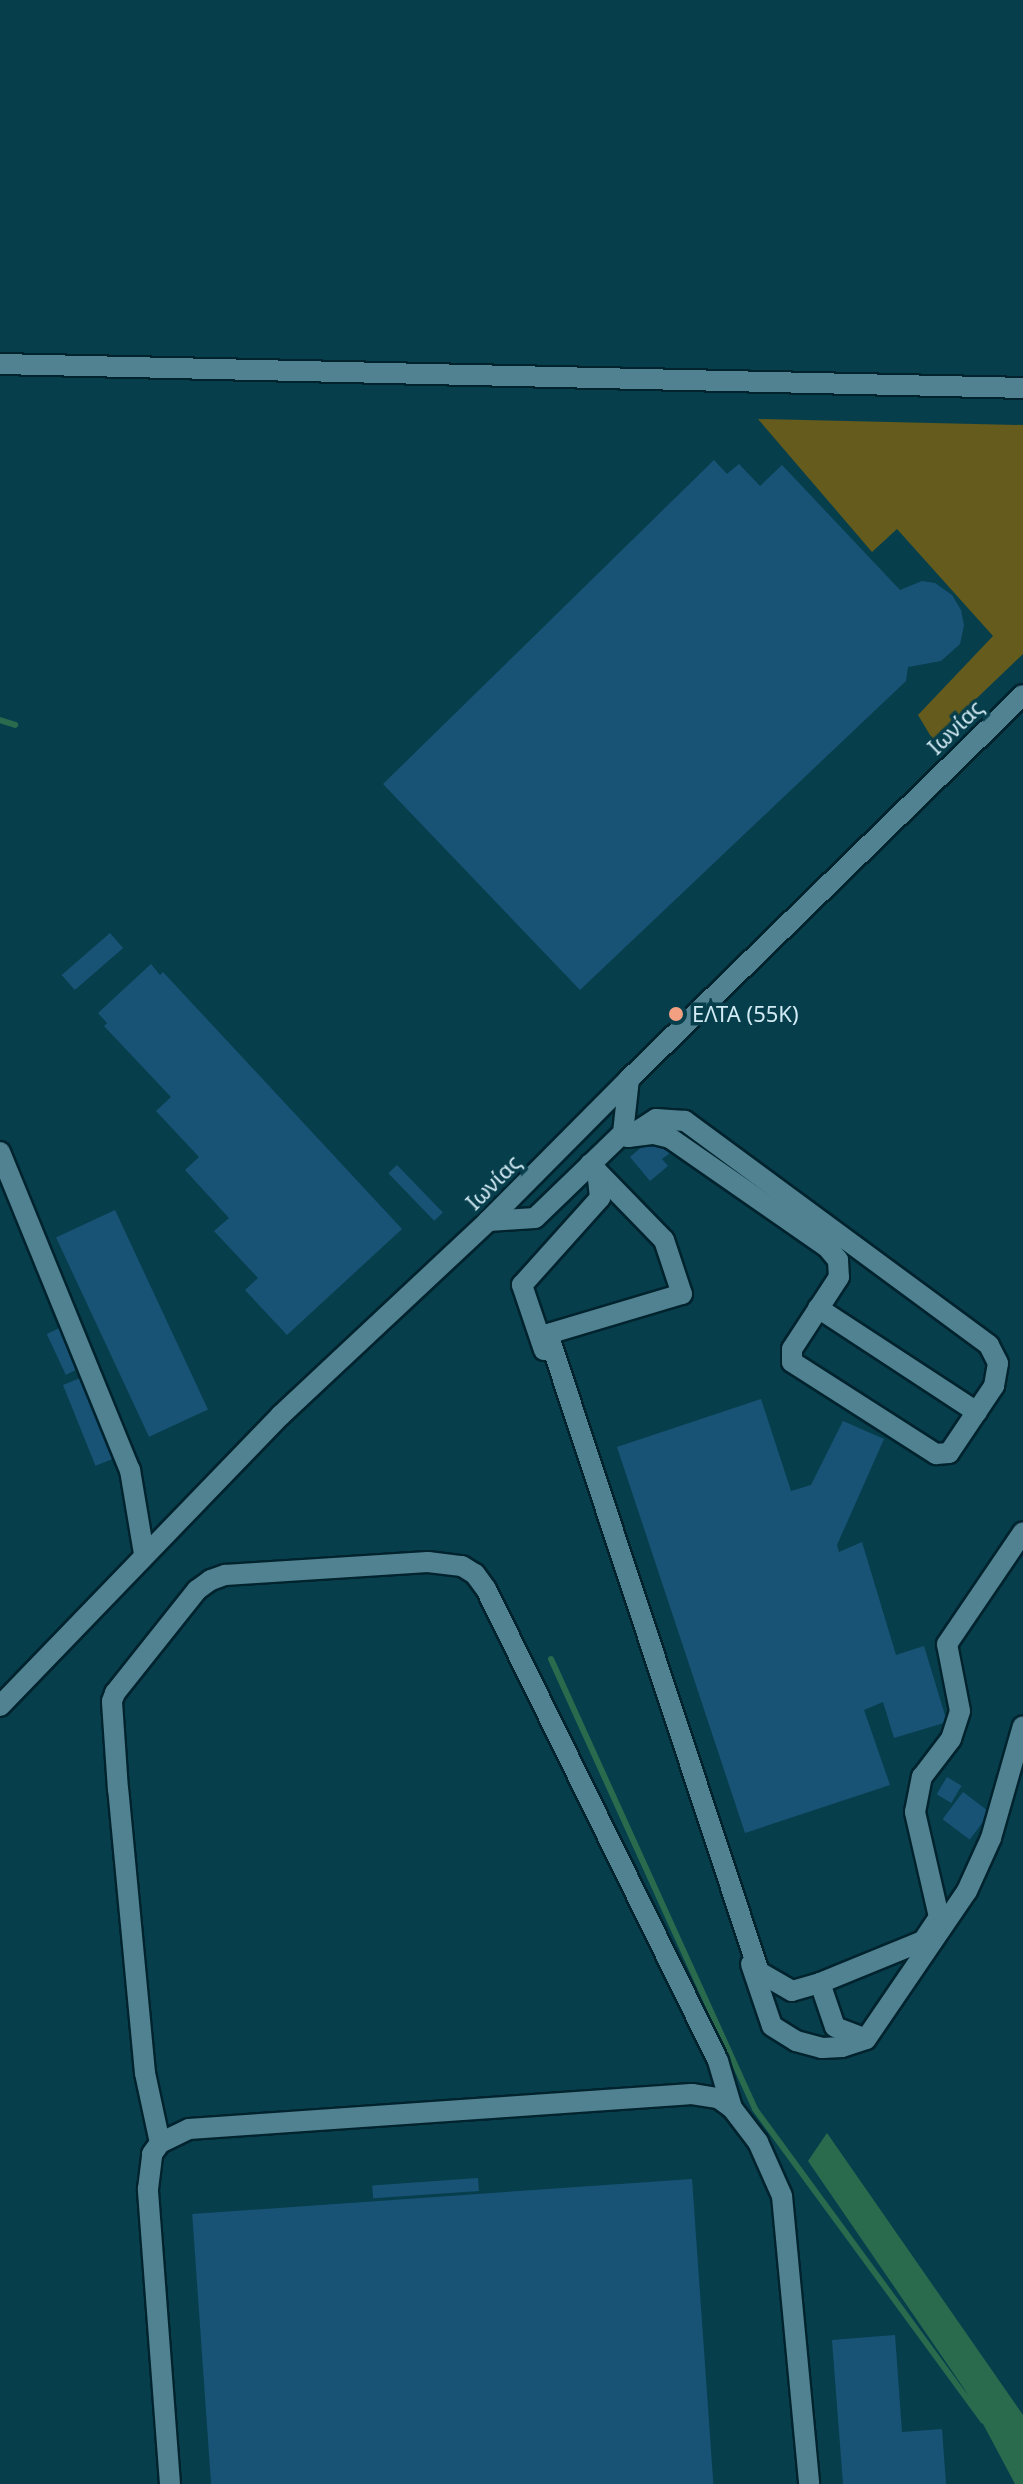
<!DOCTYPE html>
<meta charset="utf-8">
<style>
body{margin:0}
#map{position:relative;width:1023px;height:2484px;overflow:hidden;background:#073e4c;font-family:"Noto Sans",sans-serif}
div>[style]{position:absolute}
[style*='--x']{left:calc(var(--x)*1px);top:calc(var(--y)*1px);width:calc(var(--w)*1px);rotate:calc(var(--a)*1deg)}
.green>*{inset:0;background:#645b1c}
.water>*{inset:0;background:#2a6b4d}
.stream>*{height:6px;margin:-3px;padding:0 3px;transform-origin:3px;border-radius:3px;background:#2a6b4d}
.building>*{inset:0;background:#185376;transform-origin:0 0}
.roads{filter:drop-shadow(2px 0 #00232e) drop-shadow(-2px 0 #00232e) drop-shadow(0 2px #00232e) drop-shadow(0 -2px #00232e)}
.minor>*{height:20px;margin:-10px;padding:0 10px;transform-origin:10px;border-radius:10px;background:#518291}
.dots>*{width:22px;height:22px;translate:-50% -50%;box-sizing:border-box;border:4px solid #073e4c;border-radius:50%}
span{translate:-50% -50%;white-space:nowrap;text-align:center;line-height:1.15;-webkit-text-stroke:7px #073e4c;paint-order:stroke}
.street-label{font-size:22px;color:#d1eaf3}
.poi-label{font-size:22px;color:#d1eaf3}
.left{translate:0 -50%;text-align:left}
</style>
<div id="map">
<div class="green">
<div style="clip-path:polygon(758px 419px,1023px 425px,1023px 654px,933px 740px,918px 715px,993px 636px,897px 529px,872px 552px)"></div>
</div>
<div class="water">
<div style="clip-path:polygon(827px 2133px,1023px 2415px,1023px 2484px,1015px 2484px,965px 2390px,808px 2161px)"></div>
</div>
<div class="stream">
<div style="--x:0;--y:720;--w:16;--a:18"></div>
<div style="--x:551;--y:1659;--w:494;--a:65.6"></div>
<div style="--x:755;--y:2109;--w:386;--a:53.8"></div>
</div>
<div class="building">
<div style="clip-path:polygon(714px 460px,727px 474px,739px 464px,760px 486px,782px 465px,900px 590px,922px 581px,935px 583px,952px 595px,961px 610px,964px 625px,960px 644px,941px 661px,908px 667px,906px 681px,580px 990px,383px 784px)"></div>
<div style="left:110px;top:933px;width:20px;height:64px;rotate:49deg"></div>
<div style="clip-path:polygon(151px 964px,160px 975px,163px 972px,402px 1229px,287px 1335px,245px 1290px,258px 1278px,214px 1231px,229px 1218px,185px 1170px,199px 1157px,156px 1111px,171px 1097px,104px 1026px,107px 1023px,98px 1013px)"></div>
<div style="clip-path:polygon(655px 1136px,670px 1153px,662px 1159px,668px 1166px,650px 1181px,630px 1157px)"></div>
<div style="left:397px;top:1165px;width:66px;height:12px;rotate:46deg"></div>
<div style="left:115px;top:1210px;width:220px;height:65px;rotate:65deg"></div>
<div style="left:64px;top:1326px;width:45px;height:19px;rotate:65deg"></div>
<div style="left:88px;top:1375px;width:87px;height:27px;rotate:68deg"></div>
<div style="clip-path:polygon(761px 1399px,791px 1491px,811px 1485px,843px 1421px,884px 1439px,837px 1545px,839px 1552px,862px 1542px,896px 1655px,924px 1646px,947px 1722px,894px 1738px,883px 1702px,864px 1710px,890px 1785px,745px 1833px,617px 1447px)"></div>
<div style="left:947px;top:1777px;width:17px;height:20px;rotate:31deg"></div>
<div style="left:963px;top:1792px;width:34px;height:34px;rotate:37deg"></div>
<div style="left:478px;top:2178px;width:13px;height:106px;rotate:86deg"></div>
<div style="left:692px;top:2179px;width:306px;height:501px;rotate:86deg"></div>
<div style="clip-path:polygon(895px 2335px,902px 2432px,942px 2429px,946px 2484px,843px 2484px,832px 2340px)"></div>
</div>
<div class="roads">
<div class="minor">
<div style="--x:0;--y:364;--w:1023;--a:1.34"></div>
<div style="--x:623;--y:1133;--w:6;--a:39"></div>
<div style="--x:628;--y:1137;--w:26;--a:-7"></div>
<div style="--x:654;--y:1134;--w:16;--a:14"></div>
<div style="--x:670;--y:1138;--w:191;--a:34.8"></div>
<div style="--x:827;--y:1247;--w:17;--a:50"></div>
<div style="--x:838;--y:1260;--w:17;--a:87"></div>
<div style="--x:839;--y:1277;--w:86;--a:123.1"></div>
<div style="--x:792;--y:1349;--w:13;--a:90"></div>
<div style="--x:792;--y:1362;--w:171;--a:32.6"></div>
<div style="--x:936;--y:1454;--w:13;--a:-4"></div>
<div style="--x:949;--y:1453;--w:81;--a:-56.1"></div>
<div style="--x:994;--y:1386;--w:23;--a:-80"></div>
<div style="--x:998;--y:1363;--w:20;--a:-117"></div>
<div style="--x:989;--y:1345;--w:378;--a:-143.6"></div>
<div style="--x:685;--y:1121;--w:29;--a:-176"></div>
<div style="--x:656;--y:1119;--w:33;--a:147"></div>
<div style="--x:0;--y:1152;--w:344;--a:67.8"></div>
<div style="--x:130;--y:1470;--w:85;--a:80.5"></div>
<div style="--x:590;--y:1164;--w:106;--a:45.8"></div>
<div style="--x:664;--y:1240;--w:57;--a:71.6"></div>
<div style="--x:682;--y:1294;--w:140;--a:163.4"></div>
<div style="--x:548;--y:1334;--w:672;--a:71.7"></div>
<div style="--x:759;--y:1972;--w:38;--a:30"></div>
<div style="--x:792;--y:1991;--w:29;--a:-16"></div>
<div style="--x:820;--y:1983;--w:111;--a:-22.2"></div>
<div style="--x:923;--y:1941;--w:29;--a:-56"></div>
<div style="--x:939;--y:1917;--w:108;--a:-102.9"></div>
<div style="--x:915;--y:1812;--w:36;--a:-79"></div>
<div style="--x:922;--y:1777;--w:48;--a:-52.7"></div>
<div style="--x:951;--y:1739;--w:29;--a:-72"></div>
<div style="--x:960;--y:1711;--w:68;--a:-101"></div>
<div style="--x:947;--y:1644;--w:135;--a:-55.8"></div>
<div style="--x:488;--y:1221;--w:47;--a:-3.7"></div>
<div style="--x:535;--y:1218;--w:122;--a:-44"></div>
<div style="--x:623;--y:1133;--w:54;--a:-83.7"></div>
<div style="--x:818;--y:1308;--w:190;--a:33.2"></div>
<div style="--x:544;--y:1350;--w:69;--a:-108.7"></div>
<div style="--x:522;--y:1285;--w:117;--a:-48.1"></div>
<div style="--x:600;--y:1198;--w:27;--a:-96"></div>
<div style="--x:0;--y:1706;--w:405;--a:-46"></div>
<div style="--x:281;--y:1415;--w:284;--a:-43.1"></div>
<div style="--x:488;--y:1221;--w:200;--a:-45.2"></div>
<div style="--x:629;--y:1079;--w:550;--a:-44.26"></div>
<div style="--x:751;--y:1964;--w:65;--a:71.3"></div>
<div style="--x:772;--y:2026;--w:28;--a:32"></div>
<div style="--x:796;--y:2041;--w:27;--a:15"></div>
<div style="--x:822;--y:2048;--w:20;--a:-3"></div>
<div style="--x:842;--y:2047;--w:25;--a:-18"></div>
<div style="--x:866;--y:2039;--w:179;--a:-55.7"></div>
<div style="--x:967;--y:1891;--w:58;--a:-65.6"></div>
<div style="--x:991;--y:1838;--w:116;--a:-74.1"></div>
<div style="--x:820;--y:1983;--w:46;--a:71.2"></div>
<div style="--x:835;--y:2027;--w:33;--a:21"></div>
<div style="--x:160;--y:2143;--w:72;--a:-102.1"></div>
<div style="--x:145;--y:2073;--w:284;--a:-95.4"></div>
<div style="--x:118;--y:1790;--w:89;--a:-93.9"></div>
<div style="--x:112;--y:1701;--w:9;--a:-69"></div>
<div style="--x:115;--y:1693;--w:132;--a:-51.5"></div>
<div style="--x:197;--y:1590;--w:17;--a:-36"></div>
<div style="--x:211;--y:1580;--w:15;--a:-20"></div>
<div style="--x:225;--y:1575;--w:203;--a:-3.7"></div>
<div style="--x:428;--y:1562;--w:34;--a:7"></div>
<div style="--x:462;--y:1566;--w:15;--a:32"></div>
<div style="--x:475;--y:1574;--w:19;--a:54"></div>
<div style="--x:486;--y:1589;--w:526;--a:63.82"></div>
<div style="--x:718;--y:2061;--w:49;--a:73.4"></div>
<div style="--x:170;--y:2484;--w:296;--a:-94.3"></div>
<div style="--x:148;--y:2189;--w:35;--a:-83"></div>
<div style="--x:152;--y:2154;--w:14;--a:-54"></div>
<div style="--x:160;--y:2143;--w:32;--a:-26"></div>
<div style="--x:189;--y:2129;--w:504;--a:-3.98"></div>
<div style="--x:692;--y:2094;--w:26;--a:9"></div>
<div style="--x:718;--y:2098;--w:17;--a:36"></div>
<div style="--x:732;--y:2108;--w:43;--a:52.6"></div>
<div style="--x:758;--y:2142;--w:59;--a:66"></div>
<div style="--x:782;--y:2196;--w:289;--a:84.6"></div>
</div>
</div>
<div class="dots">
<div style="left:676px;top:1014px;background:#f3a082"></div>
</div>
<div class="street-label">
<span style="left:955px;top:727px;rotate:-44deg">Ιωνίας</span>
<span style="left:493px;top:1182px;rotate:-45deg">Ιωνίας</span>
</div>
<div class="poi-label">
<span class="left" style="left:692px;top:1014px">ΕΛΤΑ (55Κ)</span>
</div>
</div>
